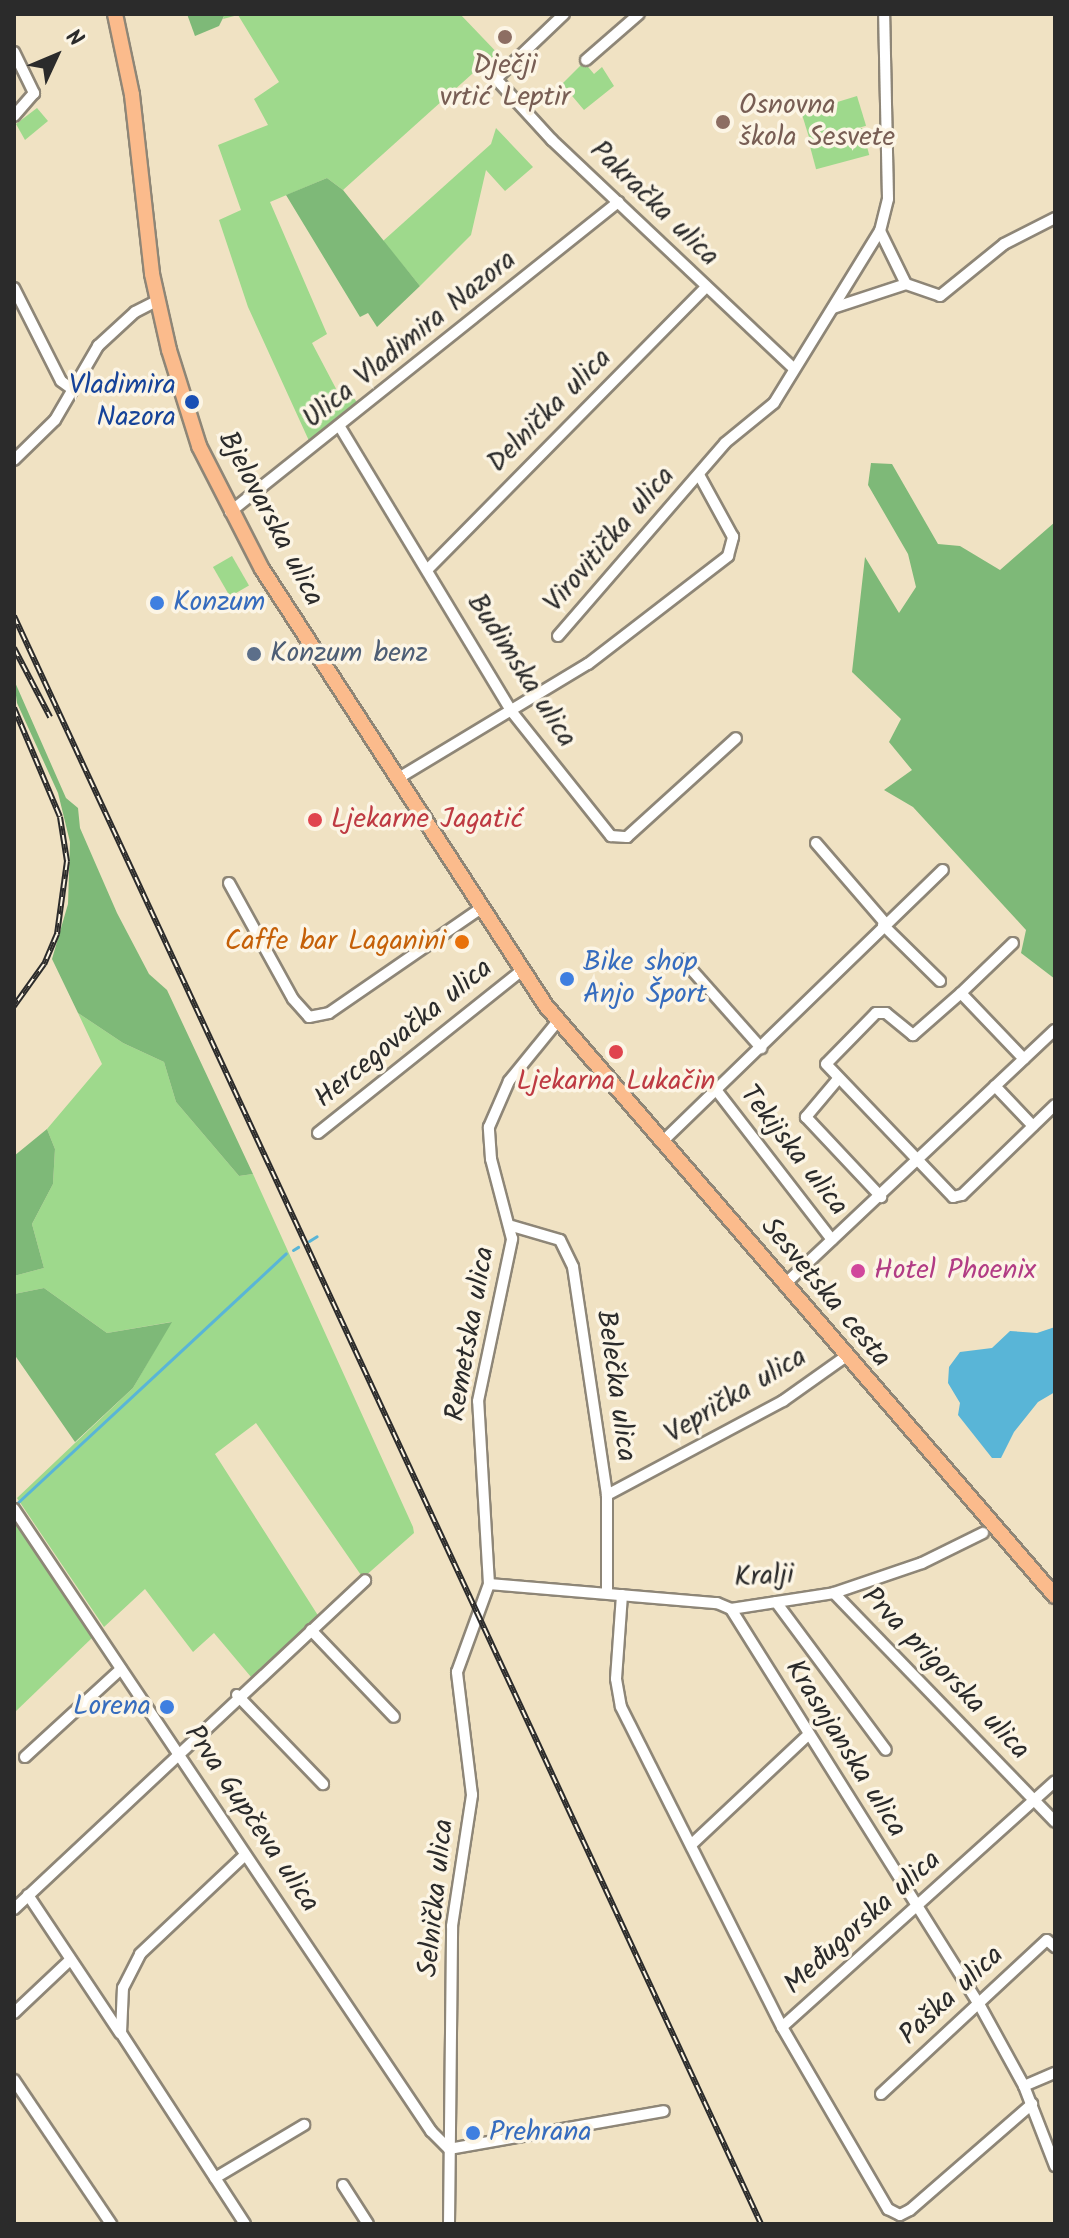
<!DOCTYPE html>
<meta charset="utf-8">
<style>
body{margin:0}
#map{position:relative;width:1069px;height:2238px;overflow:hidden;background:#f0e2c3;font-family:Kalam,sans-serif}
div>[style]{position:absolute}
[style*='--x']{left:calc(var(--x)*1px);top:calc(var(--y)*1px);width:calc(var(--w)*1px);rotate:calc(var(--a)*1deg)}
.green>*{inset:0;background:#9ed98c;transform-origin:0 0}
.forest>*{inset:0;background:#7eb978}
.water>*{inset:0;background:#59b5d7}
.stream>*{height:3px;margin:-1.5px;padding:0 1.5px;transform-origin:1.5px;border-radius:1.5px;background:#59b5d7}
.roads{filter:drop-shadow(2px 0 #8e8677) drop-shadow(-2px 0 #8e8677) drop-shadow(0 2px #8e8677) drop-shadow(0 -2px #8e8677)}
.minor>*{height:10px;margin:-5px;padding:0 5px;transform-origin:5px;border-radius:5px;background:#fff}
.major>*{height:14px;margin:-7px;padding:0 7px;transform-origin:7px;border-radius:7px;background:#fbbb8c}
.rail>*{height:6px;margin-top:-3px;transform-origin:0;background:repeating-linear-gradient(90deg,#fcf5e5 0 9px,#2b2b2b 0 18px);box-sizing:border-box;border-block:2px solid #2b2b2b}
.dots>*{width:22px;height:22px;translate:-50% -50%;box-sizing:border-box;border:4px solid #fcf5e5;border-radius:50%}
span{translate:-50% -50%;white-space:nowrap;text-align:center;line-height:1.15;-webkit-text-stroke:7px #fcf5e5;paint-order:stroke}
.education-label{font-size:28px;color:#785e54}
.left{translate:0 -50%;text-align:left}
.street-label{font-size:28px;color:#2b2b2b}
.transit-label{font-size:28px;color:#164399}
.right{translate:-100% -50%;text-align:right}
.shop-label{font-size:28px;color:#366cbe}
.service-label{font-size:28px;color:#4e5e75}
.health-label{font-size:28px;color:#be3a42}
.food-label{font-size:28px;color:#c56008}
.hotel-label{font-size:28px;color:#b23c85}
.frame{position:absolute;inset:0;border:16px solid #2b2b2b;pointer-events:none}
.north{position:absolute;left:16px;top:16px;width:80px;height:80px;-webkit-text-stroke:6px #fcf5e5;paint-order:stroke;rotate:46deg;font-size:22px;font-weight:700;line-height:32px;text-align:center;color:#2b2b2b}
.north::after{content:'';display:block;margin:auto;width:28px;height:36px;background:#2b2b2b;clip-path:polygon(50% 0,100% 100%,50% 72%,0 100%)}
</style>
<div id="map">
<div class="green">
<div style="clip-path:polygon(225px 14px,460px 14px,504px 60px,482px 65px,343px 190px,327px 178px,270px 202px,327px 334px,312px 343px,343px 402px,354px 398px,358px 404px,310px 443px,248px 307px,219px 220px,241px 210px,218px 145px,268px 125px,254px 99px,279px 82px,238px 15px,223px 19px)"></div>
<div style="clip-path:polygon(584px 62px,594px 74px,602px 67px,614px 86px,584px 110px,562px 84px)"></div>
<div style="left:857px;top:96px;width:31px;height:58px;rotate:73deg"></div>
<div style="clip-path:polygon(37px 108px,48px 121px,25px 140px,16px 124px)"></div>
<div style="clip-path:polygon(496px 128px,533px 167px,505px 191px,486px 170px,471px 235px,420px 286px,383px 241px,491px 144px)"></div>
<div style="left:862px;top:128px;width:28px;height:55px;rotate:75deg"></div>
<div style="left:232px;top:556px;width:34px;height:22px;rotate:60deg"></div>
<div style="clip-path:polygon(78px 1013px,123px 1043px,164px 1062px,176px 1102px,239px 1176px,253px 1174px,413px 1527px,414px 1533px,363px 1578px,256px 1423px,215px 1454px,319px 1617px,251px 1677px,214px 1633px,193px 1652px,145px 1589px,104px 1627px,17px 1498px,133px 1388px,171px 1322px,107px 1333px,44px 1288px,14px 1294px,14px 1276px,44px 1268px,32px 1224px,53px 1184px,55px 1149px,47px 1129px,102px 1064px)"></div>
<div style="clip-path:polygon(14px 1518px,94px 1636px,14px 1713px)"></div>
</div>
<div class="forest">
<div style="clip-path:polygon(187px 14px,225px 14px,219px 26px,195px 36px)"></div>
<div style="clip-path:polygon(327px 178px,343px 190px,420px 286px,377px 327px,368px 313px,360px 317px,286px 195px)"></div>
<div style="clip-path:polygon(871px 463px,892px 464px,938px 544px,960px 546px,1000px 570px,1055px 522px,1055px 979px,1021px 953px,1026px 930px,913px 807px,884px 790px,912px 770px,889px 742px,901px 719px,852px 672px,865px 557px,899px 613px,916px 587px,908px 554px,868px 485px)"></div>
<div style="clip-path:polygon(14px 680px,66px 798px,78px 808px,80px 828px,117px 913px,149px 974px,167px 990px,253px 1174px,239px 1176px,176px 1102px,164px 1062px,123px 1043px,78px 1013px,52px 959px,68px 904px,70px 842px,58px 793px,17px 703px)"></div>
<div style="clip-path:polygon(47px 1129px,55px 1149px,53px 1184px,32px 1224px,44px 1268px,14px 1276px,14px 1156px)"></div>
<div style="clip-path:polygon(44px 1288px,107px 1333px,172px 1322px,133px 1388px,75px 1442px,14px 1354px,14px 1294px)"></div>
</div>
<div class="water">
<div style="clip-path:polygon(1055px 1327px,1055px 1392px,1038px 1402px,1014px 1432px,1001px 1458px,992px 1458px,958px 1415px,960px 1403px,948px 1383px,949px 1367px,960px 1352px,992px 1348px,1010px 1331px,1037px 1333px)"></div>
</div>
<div class="stream">
<div style="--x:309;--y:1241;--w:9;--a:-32"></div>
<div style="--x:293;--y:1250;--w:6;--a:-31"></div>
<div style="--x:14;--y:1506;--w:371;--a:-42.9"></div>
</div>
<div class="roads">
<div class="minor">
<div style="--x:14;--y:52;--w:46;--a:64"></div>
<div style="--x:34;--y:93;--w:30;--a:131"></div>
<div style="--x:586;--y:60;--w:70;--a:-41"></div>
<div style="--x:486;--y:68;--w:98;--a:47.5"></div>
<div style="--x:552;--y:140;--w:333;--a:43.4"></div>
<div style="--x:496;--y:79;--w:94;--a:-43.7"></div>
<div style="--x:880;--y:231;--w:59;--a:63.9"></div>
<div style="--x:906;--y:284;--w:36;--a:19"></div>
<div style="--x:940;--y:296;--w:82;--a:-39.1"></div>
<div style="--x:1004;--y:244;--w:57;--a:-27"></div>
<div style="--x:14;--y:288;--w:104;--a:63.2"></div>
<div style="--x:61;--y:381;--w:14;--a:36"></div>
<div style="--x:833;--y:308;--w:77;--a:-18.2"></div>
<div style="--x:340;--y:427;--w:333;--a:58.9"></div>
<div style="--x:512;--y:712;--w:159;--a:51.4"></div>
<div style="--x:611;--y:836;--w:16;--a:4"></div>
<div style="--x:627;--y:837;--w:147;--a:-42.2"></div>
<div style="--x:14;--y:460;--w:57;--a:-44.3"></div>
<div style="--x:55;--y:420;--w:86;--a:-59.8"></div>
<div style="--x:98;--y:346;--w:50;--a:-42.6"></div>
<div style="--x:135;--y:312;--w:25;--a:-27"></div>
<div style="--x:230;--y:512;--w:497;--a:-38.6"></div>
<div style="--x:429;--y:568;--w:395;--a:-45.4"></div>
<div style="--x:558;--y:636;--w:255;--a:-49.1"></div>
<div style="--x:725;--y:443;--w:63;--a:-39.2"></div>
<div style="--x:774;--y:403;--w:202;--a:-58.4"></div>
<div style="--x:880;--y:231;--w:33;--a:-76"></div>
<div style="--x:888;--y:199;--w:185;--a:-91.2"></div>
<div style="--x:397;--y:779;--w:223;--a:-31.1"></div>
<div style="--x:588;--y:664;--w:177;--a:-37.6"></div>
<div style="--x:728;--y:556;--w:20;--a:-75"></div>
<div style="--x:733;--y:537;--w:71;--a:-118.7"></div>
<div style="--x:816;--y:843;--w:106;--a:49.2"></div>
<div style="--x:229;--y:883;--w:132;--a:61.1"></div>
<div style="--x:293;--y:999;--w:24;--a:48"></div>
<div style="--x:309;--y:1017;--w:20;--a:-11"></div>
<div style="--x:329;--y:1013;--w:183;--a:-34.6"></div>
<div style="--x:883;--y:925;--w:80;--a:44.5"></div>
<div style="--x:683;--y:960;--w:118;--a:48.4"></div>
<div style="--x:961;--y:993;--w:72;--a:-43.9"></div>
<div style="--x:1024;--y:1059;--w:91;--a:-133.7"></div>
<div style="--x:961;--y:993;--w:64;--a:138.8"></div>
<div style="--x:913;--y:1035;--w:35;--a:-141"></div>
<div style="--x:886;--y:1013;--w:10;--a:180"></div>
<div style="--x:876;--y:1013;--w:71;--a:134.4"></div>
<div style="--x:826;--y:1064;--w:184;--a:46.3"></div>
<div style="--x:953;--y:1197;--w:9;--a:-13"></div>
<div style="--x:962;--y:1195;--w:129;--a:-44.1"></div>
<div style="--x:838;--y:1079;--w:50;--a:130.1"></div>
<div style="--x:806;--y:1117;--w:110;--a:46.8"></div>
<div style="--x:995;--y:1086;--w:55;--a:46.5"></div>
<div style="--x:717;--y:1091;--w:188;--a:52.3"></div>
<div style="--x:318;--y:1133;--w:258;--a:-38.6"></div>
<div style="--x:662;--y:1142;--w:391;--a:-44.1"></div>
<div style="--x:512;--y:1226;--w:50;--a:16.3"></div>
<div style="--x:560;--y:1240;--w:30;--a:64"></div>
<div style="--x:573;--y:1267;--w:231;--a:81.5"></div>
<div style="--x:607;--y:1495;--w:98;--a:90"></div>
<div style="--x:784;--y:1285;--w:372;--a:-43.3"></div>
<div style="--x:607;--y:1495;--w:200;--a:-28.1"></div>
<div style="--x:783;--y:1401;--w:76;--a:-35.4"></div>
<div style="--x:14;--y:1509;--w:749;--a:56.16"></div>
<div style="--x:431;--y:2131;--w:25;--a:45"></div>
<div style="--x:489;--y:1584;--w:229;--a:4.8"></div>
<div style="--x:717;--y:1603;--w:15;--a:23"></div>
<div style="--x:731;--y:1609;--w:104;--a:-8.8"></div>
<div style="--x:834;--y:1593;--w:93;--a:-18.8"></div>
<div style="--x:922;--y:1563;--w:68;--a:-26.2"></div>
<div style="--x:834;--y:1593;--w:318;--a:46"></div>
<div style="--x:622;--y:1595;--w:84;--a:94.1"></div>
<div style="--x:616;--y:1679;--w:28;--a:80"></div>
<div style="--x:621;--y:1707;--w:358;--a:63.3"></div>
<div style="--x:782;--y:2027;--w:211;--a:59.8"></div>
<div style="--x:888;--y:2209;--w:13;--a:27"></div>
<div style="--x:900;--y:2215;--w:11;--a:-27"></div>
<div style="--x:910;--y:2210;--w:162;--a:-41"></div>
<div style="--x:776;--y:1602;--w:184;--a:53.4"></div>
<div style="--x:731;--y:1609;--w:466;--a:57.9"></div>
<div style="--x:979;--y:2004;--w:94;--a:61.2"></div>
<div style="--x:1024;--y:2086;--w:86;--a:68.8"></div>
<div style="--x:311;--y:1630;--w:120;--a:46.3"></div>
<div style="--x:237;--y:1695;--w:124;--a:46"></div>
<div style="--x:25;--y:1757;--w:130;--a:-42.5"></div>
<div style="--x:692;--y:1844;--w:159;--a:-43.2"></div>
<div style="--x:28;--y:1895;--w:166;--a:56.3"></div>
<div style="--x:14;--y:1909;--w:481;--a:-43.1"></div>
<div style="--x:14;--y:2013;--w:77;--a:-43.4"></div>
<div style="--x:782;--y:2027;--w:367;--a:-42"></div>
<div style="--x:14;--y:2080;--w:174;--a:56"></div>
<div style="--x:1024;--y:2086;--w:34;--a:-23"></div>
<div style="--x:881;--y:2094;--w:226;--a:-42.9"></div>
<div style="--x:1047;--y:1940;--w:11;--a:41"></div>
<div style="--x:449;--y:2149;--w:218;--a:-10"></div>
<div style="--x:215;--y:2178;--w:104;--a:-30.8"></div>
<div style="--x:343;--y:2185;--w:46;--a:57.3"></div>
<div style="--x:245;--y:2224;--w:228;--a:-123"></div>
<div style="--x:121;--y:2033;--w:45;--a:-87.5"></div>
<div style="--x:123;--y:1988;--w:38;--a:-63"></div>
<div style="--x:140;--y:1954;--w:144;--a:-43.3"></div>
<div style="--x:449;--y:2224;--w:298;--a:-89.4"></div>
<div style="--x:452;--y:1926;--w:133;--a:-81.3"></div>
<div style="--x:472;--y:1795;--w:124;--a:-97"></div>
<div style="--x:457;--y:1672;--w:94;--a:-70"></div>
<div style="--x:489;--y:1584;--w:183;--a:-93.4"></div>
<div style="--x:478;--y:1401;--w:166;--a:-78.1"></div>
<div style="--x:512;--y:1239;--w:83;--a:-104.7"></div>
<div style="--x:491;--y:1159;--w:32;--a:-94"></div>
<div style="--x:489;--y:1127;--w:50;--a:-66.5"></div>
<div style="--x:509;--y:1081;--w:77;--a:-50.8"></div>
</div>
<div class="major">
<div style="--x:115;--y:14;--w:83;--a:78.1"></div>
<div style="--x:132;--y:95;--w:180;--a:83.6"></div>
<div style="--x:152;--y:274;--w:78;--a:77.4"></div>
<div style="--x:169;--y:350;--w:101;--a:72.6"></div>
<div style="--x:199;--y:446;--w:138;--a:62.9"></div>
<div style="--x:262;--y:569;--w:521;--a:56.98"></div>
<div style="--x:546;--y:1006;--w:779;--a:49.22"></div>
</div>
</div>
<div class="rail">
<div style="--x:14;--y:616;--w:1773;--a:65.08"></div>
<div style="--x:14;--y:648;--w:78;--a:62.4"></div>
<div style="--x:14;--y:708;--w:118;--a:67.1"></div>
<div style="--x:60;--y:817;--w:45;--a:81"></div>
<div style="--x:67;--y:861;--w:74;--a:97.8"></div>
<div style="--x:57;--y:934;--w:33;--a:113"></div>
<div style="--x:44;--y:964;--w:52;--a:125.5"></div>
</div>
<div class="dots">
<div style="left:505px;top:37px;background:#8d6e63"></div>
<div style="left:723px;top:122px;background:#8d6e63"></div>
<div style="left:192px;top:402px;background:#1a4fb4"></div>
<div style="left:157px;top:603px;background:#3f7fe0"></div>
<div style="left:254px;top:654px;background:#5c6f8a"></div>
<div style="left:315px;top:820px;background:#e0444e"></div>
<div style="left:462px;top:942px;background:#e8710a"></div>
<div style="left:567px;top:979px;background:#3f7fe0"></div>
<div style="left:616px;top:1052px;background:#e0444e"></div>
<div style="left:858px;top:1271px;background:#d1479c"></div>
<div style="left:167px;top:1707px;background:#3f7fe0"></div>
<div style="left:473px;top:2133px;background:#3f7fe0"></div>
</div>
<div class="education-label">
<span style="left:505px;top:82px">Dječji<br>vrtić Leptir</span>
<span class="left" style="left:739px;top:122px">Osnovna<br>škola Sesvete</span>
</div>
<div class="street-label">
<span style="left:654px;top:204px;rotate:44deg">Pakračka ulica</span>
<span style="left:410px;top:340px;rotate:-39deg">Ulica Vladimira Nazora</span>
<span style="left:550px;top:411px;rotate:-45deg">Delnička ulica</span>
<span style="left:270px;top:519px;rotate:62deg">Bjelovarska ulica</span>
<span style="left:610px;top:540px;rotate:-49deg">Virovitička ulica</span>
<span style="left:521px;top:671px;rotate:57deg">Budimska ulica</span>
<span style="left:404px;top:1034px;rotate:-39deg">Hercegovačka ulica</span>
<span style="left:793px;top:1151px;rotate:52deg">Tekijska ulica</span>
<span style="left:825px;top:1293px;rotate:50deg">Sesvetska cesta</span>
<span style="left:471px;top:1334px;rotate:-80deg">Remetska ulica</span>
<span style="left:615px;top:1386px;rotate:82deg">Belečka ulica</span>
<span style="left:736px;top:1396px;rotate:-31deg">Veprička ulica</span>
<span style="left:764px;top:1577px;rotate:-3deg">Kralji</span>
<span style="left:945px;top:1674px;rotate:46deg">Prva prigorska ulica</span>
<span style="left:845px;top:1749px;rotate:58deg">Krasnjanska ulica</span>
<span style="left:251px;top:1819px;rotate:56deg">Prva Gupčeva ulica</span>
<span style="left:437px;top:1898px;rotate:-84deg">Selnička ulica</span>
<span style="left:863px;top:1923px;rotate:-42deg">Međugorska ulica</span>
<span style="left:952px;top:1996px;rotate:-43deg">Paška ulica</span>
</div>
<div class="transit-label">
<span class="right" style="left:176px;top:402px">Vladimira<br>Nazora</span>
</div>
<div class="shop-label">
<span class="left" style="left:173px;top:603px">Konzum</span>
<span class="left" style="left:583px;top:979px">Bike shop<br>Anjo Šport</span>
<span class="right" style="left:151px;top:1707px">Lorena</span>
<span class="left" style="left:489px;top:2133px">Prehrana</span>
</div>
<div class="service-label">
<span class="left" style="left:270px;top:654px">Konzum benz</span>
</div>
<div class="health-label">
<span class="left" style="left:331px;top:820px">Ljekarne Jagatić</span>
<span style="left:616px;top:1082px">Ljekarna Lukačin</span>
</div>
<div class="food-label">
<span class="right" style="left:446px;top:942px">Caffe bar Laganini</span>
</div>
<div class="hotel-label">
<span class="left" style="left:874px;top:1271px">Hotel Phoenix</span>
</div>
<div class="frame"></div>
<div class="north">N</div>
</div>
